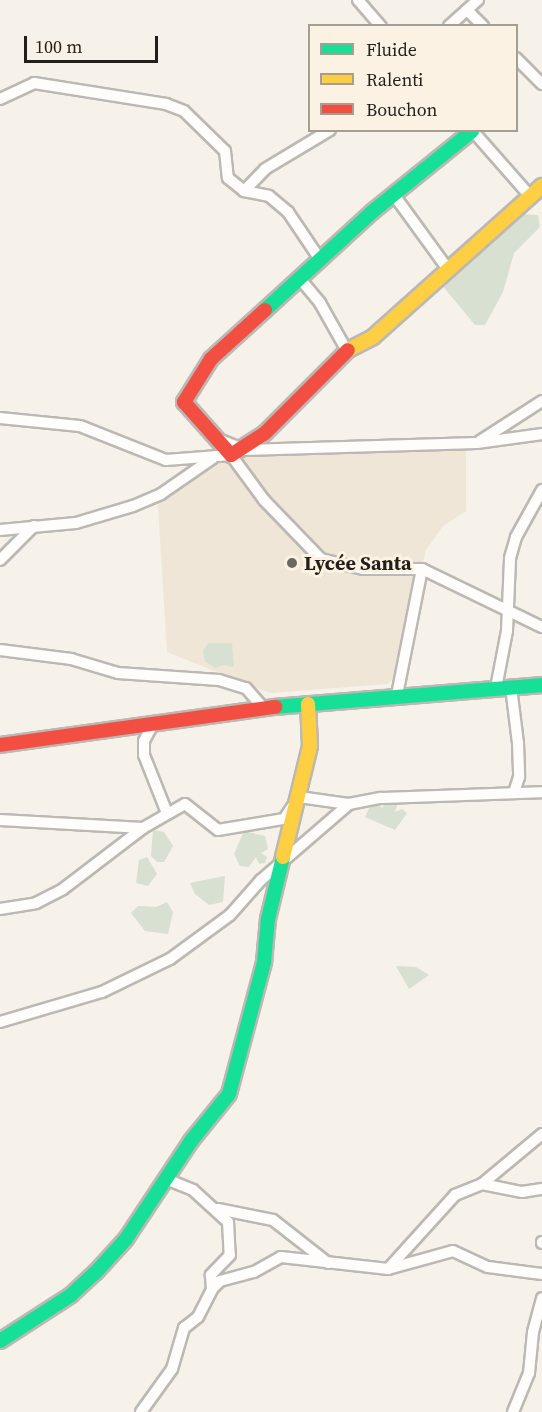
<!DOCTYPE html>
<meta charset="utf-8">
<style>
body{margin:0}
#map{position:relative;width:542px;height:1412px;overflow:hidden;background:#f6f1e9;font-family:"Source Serif 4",serif}
div>[style]{position:absolute}
[style*='--x']{left:calc(var(--x)*1px);top:calc(var(--y)*1px);width:calc(var(--w)*1px);rotate:calc(var(--a)*1deg)}
.built>*{inset:0;background:#efe6d7}
.green>*{inset:0;background:#d7e0d1}
.roads{filter:drop-shadow(2px 0 #bcb8b3) drop-shadow(-2px 0 #bcb8b3) drop-shadow(0 2px #bcb8b3) drop-shadow(0 -2px #bcb8b3)}
.street>*{height:10px;margin:-5px;padding:0 5px;transform-origin:5px;border-radius:5px;background:#fefdfc}
.fast>*{height:14px;margin:-7px;padding:0 7px;transform-origin:7px;border-radius:7px;background:#16e098}
.slow>*{height:14px;margin:-7px;padding:0 7px;transform-origin:7px;border-radius:7px;background:#ffcf43}
.jam>*{height:14px;margin:-7px;padding:0 7px;transform-origin:7px;border-radius:7px;background:#f24e42}
.dots>*{width:16px;height:16px;translate:-50% -50%;box-sizing:border-box;border:3px solid #fbf2e4;border-radius:50%}
span{translate:-50% -50%;white-space:nowrap;text-align:center;line-height:1.15;-webkit-text-stroke:6px #fbf2e4;paint-order:stroke}
.poi-label{font-size:20px;color:#221f1a;font-weight:700}
.left{translate:0 -50%;text-align:left}
.legend{position:absolute;left:308px;top:24px;width:210px;height:108px;box-sizing:border-box;background:#fbf2e4;border:2px solid #a49e93;margin:0;padding:8px 10px;list-style:none;font-size:18px;color:#221f1a}
.legend li{display:flex;align-items:center;gap:12px;height:30px}
.legend b{width:30px;border:2px solid #a49e93}
.scale{position:absolute;left:24px;top:36px;width:134px;height:27px;box-sizing:border-box;border:3px solid #221f1a;border-top:0;padding-left:8px;font-size:18px;line-height:21px;white-space:nowrap;color:#221f1a;-webkit-text-stroke:4px #fbf2e4;paint-order:stroke}
</style>
<div id="map">
<div class="built">
<div style="clip-path:polygon(466px 447px,466px 511px,443px 526px,426px 550px,397px 673px,388px 684px,270px 693px,167px 652px,157px 490px,243px 452px)"></div>
</div>
<div class="green">
<div style="clip-path:polygon(520px 214px,538px 215px,540px 227px,514px 253px,503px 292px,485px 325px,475px 325px,441px 284px)"></div>
<div style="clip-path:polygon(208px 643px,232px 643px,234px 667px,224px 665px,215px 668px,205px 661px,203px 651px)"></div>
<div style="clip-path:polygon(385px 801px,398px 802px,395px 812px,402px 809px,407px 813px,395px 830px,365px 817px,372px 802px,383px 808px)"></div>
<div style="clip-path:polygon(153px 830px,164px 832px,173px 846px,164px 862px,157px 862px,151px 856px)"></div>
<div style="clip-path:polygon(244px 831px,265px 836px,268px 849px,261px 853px,267px 857px,265px 863px,259px 864px,256px 857px,249px 867px,240px 866px,234px 854px)"></div>
<div style="clip-path:polygon(147px 857px,157px 874px,148px 886px,136px 883px,139px 860px)"></div>
<div style="clip-path:polygon(225px 876px,223px 902px,209px 905px,195px 894px,190px 883px)"></div>
<div style="clip-path:polygon(167px 902px,173px 912px,168px 934px,145px 931px,131px 913px,138px 906px,156px 907px)"></div>
<div style="clip-path:polygon(396px 966px,416px 967px,429px 975px,409px 989px)"></div>
</div>
<div class="roads">
<div class="street">
<div style="--x:358;--y:0;--w:35;--a:49"></div>
<div style="--x:467;--y:10;--w:23;--a:45"></div>
<div style="--x:449;--y:26;--w:39;--a:-42"></div>
<div style="--x:516;--y:58;--w:37;--a:45"></div>
<div style="--x:0;--y:99;--w:38;--a:-25"></div>
<div style="--x:34;--y:83;--w:134;--a:9"></div>
<div style="--x:166;--y:104;--w:19;--a:21"></div>
<div style="--x:184;--y:111;--w:57;--a:44.3"></div>
<div style="--x:225;--y:151;--w:27;--a:84"></div>
<div style="--x:228;--y:178;--w:21;--a:39"></div>
<div style="--x:244;--y:191;--w:25;--a:11"></div>
<div style="--x:269;--y:196;--w:25;--a:40"></div>
<div style="--x:288;--y:212;--w:59;--a:56"></div>
<div style="--x:472;--y:130;--w:88;--a:48.7"></div>
<div style="--x:244;--y:191;--w:30;--a:-46"></div>
<div style="--x:265;--y:169;--w:76;--a:-31"></div>
<div style="--x:394;--y:195;--w:90;--a:54"></div>
<div style="--x:301;--y:280;--w:30;--a:50"></div>
<div style="--x:320;--y:303;--w:55;--a:60.6"></div>
<div style="--x:0;--y:418;--w:80;--a:5.7"></div>
<div style="--x:80;--y:426;--w:92;--a:21.6"></div>
<div style="--x:166;--y:460;--w:65;--a:-4.4"></div>
<div style="--x:231;--y:455;--w:56;--a:53.7"></div>
<div style="--x:264;--y:500;--w:82;--a:46"></div>
<div style="--x:321;--y:559;--w:43;--a:13.4"></div>
<div style="--x:363;--y:569;--w:59;--a:0"></div>
<div style="--x:422;--y:569;--w:133;--a:25.8"></div>
<div style="--x:218;--y:439;--w:29;--a:22"></div>
<div style="--x:245;--y:450;--w:232;--a:-1.7"></div>
<div style="--x:477;--y:443;--w:66;--a:-7.9"></div>
<div style="--x:480;--y:441;--w:74;--a:-32.8"></div>
<div style="--x:0;--y:530;--w:76;--a:-5.3"></div>
<div style="--x:76;--y:523;--w:59;--a:-16.6"></div>
<div style="--x:133;--y:506;--w:30;--a:-23"></div>
<div style="--x:161;--y:494;--w:63;--a:-34.7"></div>
<div style="--x:0;--y:560;--w:48;--a:-45"></div>
<div style="--x:0;--y:650;--w:72;--a:7.2"></div>
<div style="--x:71;--y:659;--w:49;--a:16.6"></div>
<div style="--x:118;--y:673;--w:101;--a:4"></div>
<div style="--x:219;--y:680;--w:28;--a:17"></div>
<div style="--x:246;--y:688;--w:28;--a:49"></div>
<div style="--x:511;--y:687;--w:56;--a:82.9"></div>
<div style="--x:518;--y:743;--w:34;--a:88"></div>
<div style="--x:519;--y:777;--w:16;--a:108"></div>
<div style="--x:496;--y:688;--w:58;--a:-79.1"></div>
<div style="--x:507;--y:631;--w:73;--a:-87.6"></div>
<div style="--x:510;--y:558;--w:22;--a:-74"></div>
<div style="--x:516;--y:537;--w:54;--a:-61"></div>
<div style="--x:397;--y:695;--w:128;--a:-78.8"></div>
<div style="--x:153;--y:724;--w:19;--a:118"></div>
<div style="--x:144;--y:741;--w:14;--a:90"></div>
<div style="--x:144;--y:755;--w:62;--a:68.4"></div>
<div style="--x:0;--y:820;--w:143;--a:3.2"></div>
<div style="--x:0;--y:909;--w:36;--a:-9"></div>
<div style="--x:36;--y:903;--w:30;--a:-27"></div>
<div style="--x:63;--y:889;--w:101;--a:-37.3"></div>
<div style="--x:143;--y:828;--w:48;--a:-29.7"></div>
<div style="--x:185;--y:804;--w:42;--a:38.2"></div>
<div style="--x:218;--y:830;--w:67;--a:-9.5"></div>
<div style="--x:284;--y:819;--w:27;--a:-56"></div>
<div style="--x:299;--y:797;--w:50;--a:8"></div>
<div style="--x:349;--y:804;--w:33;--a:-11"></div>
<div style="--x:381;--y:798;--w:161;--a:-2.1"></div>
<div style="--x:0;--y:1022;--w:106;--a:-16.4"></div>
<div style="--x:102;--y:992;--w:76;--a:-25.9"></div>
<div style="--x:170;--y:959;--w:74;--a:-36.3"></div>
<div style="--x:230;--y:915;--w:47;--a:-48.5"></div>
<div style="--x:261;--y:880;--w:116;--a:-40.8"></div>
<div style="--x:166;--y:1179;--w:29;--a:22"></div>
<div style="--x:193;--y:1190;--w:47;--a:42.4"></div>
<div style="--x:228;--y:1222;--w:33;--a:87"></div>
<div style="--x:230;--y:1255;--w:28;--a:134"></div>
<div style="--x:211;--y:1275;--w:14;--a:86"></div>
<div style="--x:482;--y:1184;--w:41;--a:11.3"></div>
<div style="--x:522;--y:1192;--w:20;--a:-9"></div>
<div style="--x:218;--y:1209;--w:56;--a:11.3"></div>
<div style="--x:273;--y:1220;--w:70;--a:38"></div>
<div style="--x:542;--y:1242;--w:1;--a:90"></div>
<div style="--x:388;--y:1269;--w:100;--a:-47.8"></div>
<div style="--x:455;--y:1195;--w:29;--a:-22"></div>
<div style="--x:482;--y:1184;--w:78;--a:-39.8"></div>
<div style="--x:141;--y:1412;--w:53;--a:-54.2"></div>
<div style="--x:172;--y:1369;--w:43;--a:-73.7"></div>
<div style="--x:184;--y:1328;--w:18;--a:-38"></div>
<div style="--x:198;--y:1317;--w:31;--a:-63"></div>
<div style="--x:212;--y:1289;--w:11;--a:-45"></div>
<div style="--x:220;--y:1281;--w:35;--a:-15"></div>
<div style="--x:254;--y:1272;--w:31;--a:-29"></div>
<div style="--x:281;--y:1257;--w:108;--a:6.4"></div>
<div style="--x:388;--y:1269;--w:67;--a:-15.5"></div>
<div style="--x:453;--y:1251;--w:38;--a:25"></div>
<div style="--x:488;--y:1267;--w:54;--a:7.4"></div>
<div style="--x:513;--y:1412;--w:42;--a:-67.7"></div>
<div style="--x:529;--y:1373;--w:41;--a:-84.4"></div>
<div style="--x:533;--y:1332;--w:35;--a:-75"></div>
</div>
<div class="fast">
<div style="--x:265;--y:310;--w:145;--a:-42.5"></div>
<div style="--x:372;--y:212;--w:129;--a:-39"></div>
<div style="--x:275;--y:707;--w:268;--a:-4.7"></div>
<div style="--x:0;--y:1341;--w:85;--a:-32.9"></div>
<div style="--x:71;--y:1295;--w:34;--a:-43"></div>
<div style="--x:96;--y:1272;--w:45;--a:-47.7"></div>
<div style="--x:126;--y:1239;--w:118;--a:-56.4"></div>
<div style="--x:191;--y:1141;--w:60;--a:-51"></div>
<div style="--x:229;--y:1094;--w:137;--a:-75.1"></div>
<div style="--x:264;--y:962;--w:43;--a:-84.7"></div>
<div style="--x:268;--y:919;--w:64;--a:-76.4"></div>
</div>
<div class="slow">
<div style="--x:348;--y:350;--w:28;--a:-27"></div>
<div style="--x:373;--y:337;--w:227;--a:-41.8"></div>
<div style="--x:283;--y:857;--w:114;--a:-76.3"></div>
<div style="--x:310;--y:746;--w:42;--a:-92.7"></div>
</div>
<div class="jam">
<div style="--x:265;--y:310;--w:73;--a:137.8"></div>
<div style="--x:211;--y:359;--w:51;--a:122.1"></div>
<div style="--x:184;--y:402;--w:71;--a:48.4"></div>
<div style="--x:231;--y:455;--w:40;--a:-32.9"></div>
<div style="--x:265;--y:433;--w:117;--a:-45"></div>
<div style="--x:0;--y:745;--w:278;--a:-7.9"></div>
</div>
</div>
<div class="dots">
<div style="left:292px;top:563px;background:#6c6862"></div>
</div>
<div class="poi-label">
<span class="left" style="left:304px;top:563px">Lycée Santa</span>
</div>
<ul class="legend">
<li><b style="height:8px;background:#16e098"></b>Fluide</li>
<li><b style="height:8px;background:#ffcf43"></b>Ralenti</li>
<li><b style="height:8px;background:#f24e42"></b>Bouchon</li>
</ul>
<div class="scale">100 m</div>
</div>
